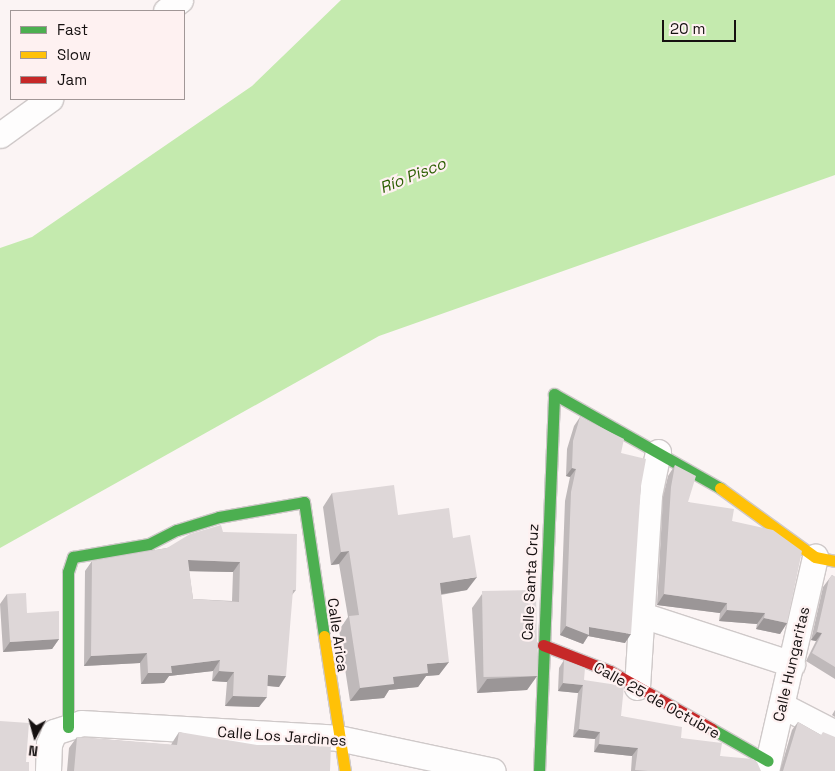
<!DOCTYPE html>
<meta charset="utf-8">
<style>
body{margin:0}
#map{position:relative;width:835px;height:771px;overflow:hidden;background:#fbf4f4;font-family:"Space Grotesk",sans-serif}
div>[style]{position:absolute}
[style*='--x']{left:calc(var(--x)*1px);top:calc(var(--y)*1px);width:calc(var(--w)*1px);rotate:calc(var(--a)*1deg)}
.water>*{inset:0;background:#c4eaae}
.roads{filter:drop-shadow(1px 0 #cfc9c9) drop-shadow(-1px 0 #cfc9c9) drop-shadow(0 1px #cfc9c9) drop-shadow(0 -1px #cfc9c9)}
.street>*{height:25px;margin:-12.5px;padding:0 12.5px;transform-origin:12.5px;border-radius:12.5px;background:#fefdfd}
.fast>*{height:11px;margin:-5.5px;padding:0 5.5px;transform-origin:5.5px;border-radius:5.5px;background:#4caf50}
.slow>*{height:11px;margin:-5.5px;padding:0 5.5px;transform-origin:5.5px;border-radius:5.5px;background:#ffc107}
.jam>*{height:11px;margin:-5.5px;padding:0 5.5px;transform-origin:5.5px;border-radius:5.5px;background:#c62828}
.wall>*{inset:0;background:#bfb9ba}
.shaded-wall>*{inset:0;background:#9b9697}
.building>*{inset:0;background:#ded7d8;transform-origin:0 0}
span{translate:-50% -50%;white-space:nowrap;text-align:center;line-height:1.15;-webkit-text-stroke:4.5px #fef1f1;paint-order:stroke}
.street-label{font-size:15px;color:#161111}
.water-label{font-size:16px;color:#2c5f02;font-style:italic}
.legend{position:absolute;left:10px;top:10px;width:175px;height:90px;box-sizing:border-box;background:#fef1f1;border:1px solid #a19797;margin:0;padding:6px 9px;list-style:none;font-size:15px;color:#161111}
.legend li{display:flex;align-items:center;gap:10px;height:25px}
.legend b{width:25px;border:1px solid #a19797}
.north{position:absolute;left:10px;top:711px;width:50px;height:50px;-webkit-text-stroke:4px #fef1f1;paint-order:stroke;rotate:187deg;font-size:14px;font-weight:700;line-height:20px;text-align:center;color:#161111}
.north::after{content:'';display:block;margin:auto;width:18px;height:22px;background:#161111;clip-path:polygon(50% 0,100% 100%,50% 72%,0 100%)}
.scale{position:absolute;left:662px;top:20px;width:74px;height:22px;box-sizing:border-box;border:2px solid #161111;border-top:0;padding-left:6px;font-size:15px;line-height:18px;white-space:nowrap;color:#161111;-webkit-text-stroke:4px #fef1f1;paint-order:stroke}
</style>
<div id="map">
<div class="water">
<div style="clip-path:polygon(341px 0,835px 0,835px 175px,379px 336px,0 548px,0 248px,32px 237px,252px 86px)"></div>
</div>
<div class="roads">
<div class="street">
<div style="--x:166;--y:11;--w:18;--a:-38"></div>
<div style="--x:0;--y:135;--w:62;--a:-35.8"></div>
<div style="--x:642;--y:615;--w:158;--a:18.1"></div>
<div style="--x:637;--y:687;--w:192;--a:-86.4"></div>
<div style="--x:649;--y:495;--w:44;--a:-78.2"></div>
<div style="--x:783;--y:706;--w:59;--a:27.4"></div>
<div style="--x:48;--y:771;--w:27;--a:-88"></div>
<div style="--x:49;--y:744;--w:13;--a:-67"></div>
<div style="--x:54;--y:732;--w:28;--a:-18"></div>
<div style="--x:81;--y:723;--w:257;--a:3.3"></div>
<div style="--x:338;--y:738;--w:158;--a:12"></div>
<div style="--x:766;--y:771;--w:220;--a:-77.1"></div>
</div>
<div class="fast">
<div style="--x:68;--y:727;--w:155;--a:-90"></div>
<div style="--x:68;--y:572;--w:16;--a:-72"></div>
<div style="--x:73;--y:557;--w:77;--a:-9.7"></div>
<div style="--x:149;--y:544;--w:31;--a:-27"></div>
<div style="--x:177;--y:530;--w:44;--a:-17.2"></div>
<div style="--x:219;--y:517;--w:86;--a:-10"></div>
<div style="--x:304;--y:502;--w:135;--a:81.5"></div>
<div style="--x:712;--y:729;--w:64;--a:29.7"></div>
<div style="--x:539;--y:771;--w:377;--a:-87.7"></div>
<div style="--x:554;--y:394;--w:191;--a:29.5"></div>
</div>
<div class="slow">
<div style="--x:720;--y:488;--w:117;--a:36"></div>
<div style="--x:815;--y:557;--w:20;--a:11"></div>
<div style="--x:324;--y:636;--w:137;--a:81.2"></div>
</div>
<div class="jam">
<div style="--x:543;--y:645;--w:72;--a:21.2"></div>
<div style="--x:610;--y:671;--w:117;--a:29.6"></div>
</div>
</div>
<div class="wall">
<div style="clip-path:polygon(580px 417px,621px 453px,641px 486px,625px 643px,588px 636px,583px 644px,560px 635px,565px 501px,570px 477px,566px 476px,567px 449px,574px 426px)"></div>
<div style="clip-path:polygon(675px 465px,688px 502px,732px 521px,787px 623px,780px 634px,756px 629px,757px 624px,719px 621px,720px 613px,657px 605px,663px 497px,668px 476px)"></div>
<div style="clip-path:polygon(332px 493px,398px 515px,453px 538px,467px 590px,441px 595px,439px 675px,426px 676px,418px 687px,389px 690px,384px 698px,350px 701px,339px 630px,348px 617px,339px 564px,331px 565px,323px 507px)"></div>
<div style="clip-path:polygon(evenodd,223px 532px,296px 590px,292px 595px,279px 687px,267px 686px,259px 707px,225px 706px,227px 682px,212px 681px,213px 671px,169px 676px,164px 683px,141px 684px,140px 663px,84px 666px,85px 571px,92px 561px,167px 548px,223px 532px,189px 571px,233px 572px,232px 601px,193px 599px,189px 571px)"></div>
<div style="clip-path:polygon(832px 575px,835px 577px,835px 679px,806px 661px,816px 641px,811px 640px,823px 587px)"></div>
<div style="clip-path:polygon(7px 594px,27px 613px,59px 639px,52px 649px,3px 652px,0 604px)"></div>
<div style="clip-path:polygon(482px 594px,537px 676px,527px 690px,477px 693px,472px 608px)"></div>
<div style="clip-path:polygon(564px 660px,621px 716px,681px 738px,720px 756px,761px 771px,631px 771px,632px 756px,594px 752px,595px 739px,573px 737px,578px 693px,558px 691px,559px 668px)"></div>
<div style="clip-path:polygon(835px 710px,835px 717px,832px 715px)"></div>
<div style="clip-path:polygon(798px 722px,821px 735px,835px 771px,780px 771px,792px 730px)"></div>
<div style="clip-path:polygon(179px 732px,330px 771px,67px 771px,69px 748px,77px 737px,171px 745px,172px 743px)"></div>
</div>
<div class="shaded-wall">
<div style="clip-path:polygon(572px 468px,576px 469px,570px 477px,566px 476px)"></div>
<div style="clip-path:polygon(349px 551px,339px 564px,331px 565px,341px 552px)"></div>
<div style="clip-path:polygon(188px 560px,240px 562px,233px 572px,181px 571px)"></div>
<div style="clip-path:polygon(477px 577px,467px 590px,430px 596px,440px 583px)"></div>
<div style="clip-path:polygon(664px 594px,727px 603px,720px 613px,657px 605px)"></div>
<div style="clip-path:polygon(727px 610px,765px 613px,757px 624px,719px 621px)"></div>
<div style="clip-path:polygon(764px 618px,787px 623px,780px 634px,756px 629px)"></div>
<div style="clip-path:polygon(566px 626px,589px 627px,631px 634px,625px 643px,588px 636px,583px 644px,560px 635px)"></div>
<div style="clip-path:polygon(817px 632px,822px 633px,816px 641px,811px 640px)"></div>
<div style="clip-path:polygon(59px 639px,52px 649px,3px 652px,10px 642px)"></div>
<div style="clip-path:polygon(147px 653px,140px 663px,84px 666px,91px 656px)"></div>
<div style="clip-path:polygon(220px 660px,213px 671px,169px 676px,164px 683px,141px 684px,148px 673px,171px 666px)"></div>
<div style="clip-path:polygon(449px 662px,439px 675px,426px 676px,418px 687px,389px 690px,384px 698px,350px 701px,360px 688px,393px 677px,427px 664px)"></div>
<div style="clip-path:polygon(219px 671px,234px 672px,227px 682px,212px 681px)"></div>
<div style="clip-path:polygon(268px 675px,286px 676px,279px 687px,260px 685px)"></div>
<div style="clip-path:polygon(537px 676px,527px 690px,477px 693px,487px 679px)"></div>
<div style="clip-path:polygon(563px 683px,583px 685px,578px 693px,558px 691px)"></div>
<div style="clip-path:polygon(233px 696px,267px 697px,259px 707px,225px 706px)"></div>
<div style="clip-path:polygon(579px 729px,600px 732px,595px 739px,573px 737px)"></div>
<div style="clip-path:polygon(599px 744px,638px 748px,632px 756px,594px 752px)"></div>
</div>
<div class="building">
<div style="clip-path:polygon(580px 417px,624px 439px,621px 453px,646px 459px,641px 486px,631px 634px,589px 627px,589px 635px,566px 626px,571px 492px,576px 469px,572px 468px,573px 441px)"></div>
<div style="clip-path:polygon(675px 465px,696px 476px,688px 502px,734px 509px,732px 521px,773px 530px,802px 551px,787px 623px,764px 618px,765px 613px,727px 610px,727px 603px,664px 594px,671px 487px)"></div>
<div style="clip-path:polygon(394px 485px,398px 515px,449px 508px,453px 538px,470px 535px,477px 577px,440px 583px,449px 662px,427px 664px,428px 673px,393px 677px,394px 684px,360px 688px,349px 616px,359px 615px,349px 551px,341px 552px,332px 493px)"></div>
<div style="clip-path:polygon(evenodd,221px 525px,223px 532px,297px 534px,296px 590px,293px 590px,286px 676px,268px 675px,267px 697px,233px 696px,234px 672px,219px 671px,220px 660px,171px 666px,172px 673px,148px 673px,147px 653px,91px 656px,92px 561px,167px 548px,190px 534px,221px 525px,188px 560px,240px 562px,239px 602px,193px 599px,188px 560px)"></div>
<div style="clip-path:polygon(832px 575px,835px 577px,835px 667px,812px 653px,822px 633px,817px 632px,829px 579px)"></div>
<div style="left:536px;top:590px;width:86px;height:54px;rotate:89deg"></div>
<div style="clip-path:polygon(26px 593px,27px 613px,59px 611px,59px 639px,10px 642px,7px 594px)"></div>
<div style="clip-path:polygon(564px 660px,585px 668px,584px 680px,624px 686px,621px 716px,682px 727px,681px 738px,722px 743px,720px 756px,753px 759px,757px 762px,761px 771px,648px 771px,635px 770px,638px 748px,599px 744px,600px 732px,579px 729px,583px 685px,563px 683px)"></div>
<div style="clip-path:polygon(0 721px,29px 723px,26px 762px,29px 762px,29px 771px,0 771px)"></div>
<div style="clip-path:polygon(798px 722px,821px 735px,823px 732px,835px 737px,835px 771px,783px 771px)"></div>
<div style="clip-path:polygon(179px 732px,257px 745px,331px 745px,330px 771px,74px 771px,77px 737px,177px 745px)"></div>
</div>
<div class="street-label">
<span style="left:530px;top:582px;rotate:-87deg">Calle Santa Cruz</span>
<span style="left:338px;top:635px;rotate:82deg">Calle Arica</span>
<span style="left:791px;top:664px;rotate:-77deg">Calle Hungaritas</span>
<span style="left:657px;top:700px;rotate:29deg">Calle 25 de Octubre</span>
<span style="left:282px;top:736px;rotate:4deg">Calle Los Jardines</span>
</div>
<div class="water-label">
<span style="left:413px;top:176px;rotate:-22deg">Río Pisco</span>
</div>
<ul class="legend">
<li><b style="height:6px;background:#4caf50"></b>Fast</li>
<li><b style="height:6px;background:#ffc107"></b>Slow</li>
<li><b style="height:6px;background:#c62828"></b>Jam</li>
</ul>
<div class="north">N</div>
<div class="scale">20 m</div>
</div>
